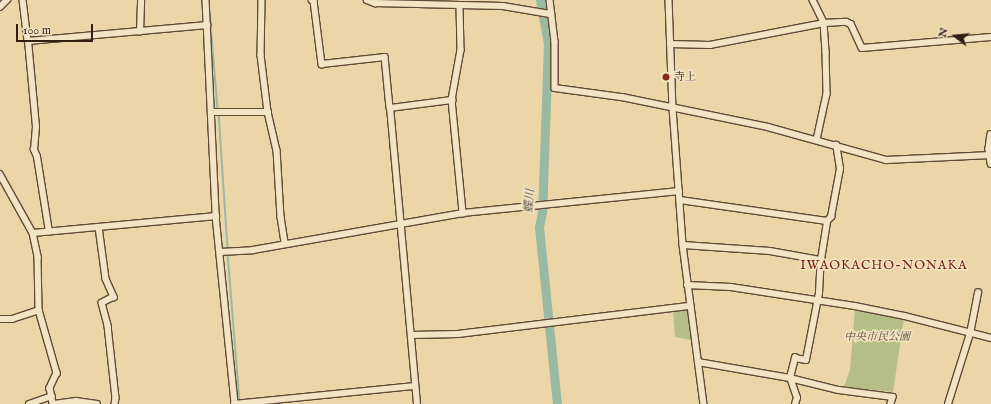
<!DOCTYPE html>
<meta charset="utf-8">
<style>
body{margin:0}
#map{position:relative;width:991px;height:404px;overflow:hidden;background:#ecd5a6;font-family:"IM FELL English","Noto Serif JP",serif}
div>[style]{position:absolute}
[style*='--x']{left:calc(var(--x)*1px);top:calc(var(--y)*1px);width:calc(var(--w)*1px);rotate:calc(var(--a)*1deg)}
.green>*{inset:0;background:#b6be88}
.stream>*{height:1.5px;margin:-0.75px;padding:0 0.75px;transform-origin:0.75px;border-radius:0.75px;background:#9ab9a2}
.river>*{height:9px;margin:-4.5px;padding:0 4.5px;transform-origin:4.5px;border-radius:4.5px;background:#9ab9a2}
.roads{filter:drop-shadow(1px 0 #614a38) drop-shadow(-1px 0 #614a38) drop-shadow(0 1px #614a38) drop-shadow(0 -1px #614a38)}
.minor>*{height:5.5px;margin:-2.75px;padding:0 2.75px;transform-origin:2.75px;border-radius:2.75px;background:#f3e4c5}
.dots>*{width:11px;height:11px;translate:-50% -50%;box-sizing:border-box;border:2px solid #f3e4c5;border-radius:50%}
span{translate:-50% -50%;white-space:nowrap;text-align:center;line-height:1.15;-webkit-text-stroke:3px #f3e4c5;paint-order:stroke}
.poi-label{font-size:11px;color:#331c14}
.left{translate:0 -50%;text-align:left}
.park-label{font-size:11px;color:#5a4d37;font-style:italic}
.water-label{font-size:12px;color:#524b3f;font-style:italic}
.quarter-label{font-size:13px;color:#7a1f14;letter-spacing:1px}
.north{position:absolute;left:935px;top:16px;width:40px;height:40px;-webkit-text-stroke:3px #f3e4c5;paint-order:stroke;rotate:286deg;font-size:11px;font-weight:700;line-height:16px;text-align:center;color:#331c14}
.north::after{content:'';display:block;margin:auto;width:14px;height:18px;background:#331c14;clip-path:polygon(50% 0,100% 100%,50% 72%,0 100%)}
.scale{position:absolute;left:16px;top:24px;width:77px;height:18px;box-sizing:border-box;border:2px solid #331c14;border-top:0;padding-left:5px;font-size:12px;line-height:14px;white-space:nowrap;color:#331c14;-webkit-text-stroke:3px #f3e4c5;paint-order:stroke}
</style>
<div id="map">
<div class="green">
<div style="clip-path:polygon(855px 308px,904px 318px,893px 392px,844px 387px,850px 370px)"></div>
<div style="clip-path:polygon(684px 309px,688px 310px,691px 340px,675px 337px,673px 311px)"></div>
</div>
<div class="stream">
<div style="--x:209;--y:0;--w:110;--a:85.3"></div>
<div style="--x:219;--y:113;--w:136;--a:86.2"></div>
<div style="--x:228;--y:253;--w:148;--a:85.4"></div>
</div>
<div class="river">
<div style="--x:540;--y:0;--w:45;--a:79.7"></div>
<div style="--x:548;--y:44;--w:168;--a:92"></div>
<div style="--x:542;--y:212;--w:15;--a:101"></div>
<div style="--x:539;--y:227;--w:178;--a:84.2"></div>
</div>
<div class="roads">
<div class="minor">
<div style="--x:23;--y:0;--w:41;--a:83"></div>
<div style="--x:206;--y:0;--w:216;--a:87.3"></div>
<div style="--x:216;--y:216;--w:189;--a:84.2"></div>
<div style="--x:262;--y:0;--w:55;--a:91"></div>
<div style="--x:261;--y:55;--w:57;--a:83"></div>
<div style="--x:268;--y:112;--w:39;--a:77"></div>
<div style="--x:277;--y:150;--w:67;--a:86.6"></div>
<div style="--x:281;--y:217;--w:25;--a:81"></div>
<div style="--x:312;--y:0;--w:2;--a:27"></div>
<div style="--x:314;--y:1;--w:64;--a:82.8"></div>
<div style="--x:322;--y:64;--w:63;--a:-6.3"></div>
<div style="--x:385;--y:57;--w:51;--a:84.4"></div>
<div style="--x:367;--y:0;--w:9;--a:21"></div>
<div style="--x:375;--y:3;--w:128;--a:1.3"></div>
<div style="--x:503;--y:6;--w:49;--a:9.5"></div>
<div style="--x:550;--y:0;--w:42;--a:83.2"></div>
<div style="--x:555;--y:42;--w:46;--a:90"></div>
<div style="--x:555;--y:88;--w:68;--a:7.7"></div>
<div style="--x:622;--y:97;--w:149;--a:11.6"></div>
<div style="--x:768;--y:127;--w:123;--a:15.6"></div>
<div style="--x:886;--y:160;--w:105;--a:-2.7"></div>
<div style="--x:669;--y:0;--w:108;--a:87.9"></div>
<div style="--x:673;--y:108;--w:137;--a:85.8"></div>
<div style="--x:683;--y:245;--w:160;--a:82.5"></div>
<div style="--x:813;--y:0;--w:25;--a:64"></div>
<div style="--x:824;--y:23;--w:29;--a:86"></div>
<div style="--x:826;--y:52;--w:42;--a:88.6"></div>
<div style="--x:827;--y:94;--w:47;--a:102.3"></div>
<div style="--x:460;--y:6;--w:44;--a:88.7"></div>
<div style="--x:461;--y:50;--w:51;--a:100.2"></div>
<div style="--x:452;--y:100;--w:114;--a:84.4"></div>
<div style="--x:0;--y:7;--w:10;--a:-45"></div>
<div style="--x:140;--y:32;--w:32;--a:-88"></div>
<div style="--x:670;--y:44;--w:40;--a:1.4"></div>
<div style="--x:710;--y:45;--w:116;--a:-10.9"></div>
<div style="--x:824;--y:23;--w:22;--a:-3"></div>
<div style="--x:846;--y:22;--w:5;--a:22"></div>
<div style="--x:851;--y:24;--w:26;--a:65"></div>
<div style="--x:862;--y:48;--w:129;--a:-4.9"></div>
<div style="--x:212;--y:112;--w:56;--a:0"></div>
<div style="--x:991;--y:134;--w:15;--a:98"></div>
<div style="--x:989;--y:149;--w:15;--a:82"></div>
<div style="--x:0;--y:174;--w:68;--a:60.8"></div>
<div style="--x:33;--y:233;--w:25;--a:78"></div>
<div style="--x:38;--y:257;--w:53;--a:88.9"></div>
<div style="--x:39;--y:310;--w:66;--a:74.1"></div>
<div style="--x:57;--y:373;--w:17;--a:115"></div>
<div style="--x:50;--y:388;--w:16;--a:79"></div>
<div style="--x:680;--y:200;--w:148;--a:8.1"></div>
<div style="--x:99;--y:227;--w:52;--a:82.3"></div>
<div style="--x:106;--y:279;--w:20;--a:66"></div>
<div style="--x:114;--y:297;--w:13;--a:153"></div>
<div style="--x:102;--y:303;--w:24;--a:75"></div>
<div style="--x:108;--y:326;--w:72;--a:83.7"></div>
<div style="--x:116;--y:398;--w:6;--a:99"></div>
<div style="--x:49;--y:232;--w:76;--a:-99.1"></div>
<div style="--x:37;--y:157;--w:8;--a:-113"></div>
<div style="--x:34;--y:150;--w:23;--a:-85"></div>
<div style="--x:36;--y:127;--w:86;--a:-95.3"></div>
<div style="--x:28;--y:41;--w:180;--a:-5.1"></div>
<div style="--x:33;--y:233;--w:184;--a:-5.3"></div>
<div style="--x:683;--y:245;--w:87;--a:3.9"></div>
<div style="--x:770;--y:251;--w:52;--a:10"></div>
<div style="--x:220;--y:252;--w:33;--a:-3"></div>
<div style="--x:253;--y:250;--w:213;--a:-10"></div>
<div style="--x:463;--y:213;--w:217;--a:-5.8"></div>
<div style="--x:687;--y:285;--w:44;--a:2.6"></div>
<div style="--x:731;--y:287;--w:125;--a:8.7"></div>
<div style="--x:855;--y:306;--w:51;--a:11.3"></div>
<div style="--x:905;--y:316;--w:89;--a:14.3"></div>
<div style="--x:0;--y:319;--w:12;--a:0"></div>
<div style="--x:12;--y:319;--w:28;--a:-18"></div>
<div style="--x:412;--y:335;--w:46;--a:-1.2"></div>
<div style="--x:458;--y:334;--w:234;--a:-6.9"></div>
<div style="--x:698;--y:362;--w:93;--a:9.9"></div>
<div style="--x:790;--y:378;--w:50;--a:13.8"></div>
<div style="--x:839;--y:390;--w:54;--a:7.4"></div>
<div style="--x:893;--y:397;--w:7;--a:106"></div>
<div style="--x:29;--y:404;--w:24;--a:-19"></div>
<div style="--x:54;--y:404;--w:22;--a:-8"></div>
<div style="--x:76;--y:401;--w:21;--a:8"></div>
<div style="--x:234;--y:404;--w:182;--a:-5.7"></div>
<div style="--x:417;--y:404;--w:297;--a:-95.2"></div>
<div style="--x:390;--y:108;--w:63;--a:-7.4"></div>
<div style="--x:795;--y:404;--w:6;--a:-72"></div>
<div style="--x:797;--y:398;--w:21;--a:-109"></div>
<div style="--x:790;--y:378;--w:21;--a:-76"></div>
<div style="--x:795;--y:358;--w:11;--a:10"></div>
<div style="--x:806;--y:360;--w:68;--a:-79"></div>
<div style="--x:819;--y:293;--w:33;--a:-87"></div>
<div style="--x:821;--y:260;--w:39;--a:-81"></div>
<div style="--x:827;--y:221;--w:6;--a:-45"></div>
<div style="--x:831;--y:217;--w:49;--a:-79.4"></div>
<div style="--x:840;--y:169;--w:24;--a:-99"></div>
<div style="--x:948;--y:404;--w:73;--a:-72.6"></div>
<div style="--x:970;--y:334;--w:42;--a:-79"></div>
</div>
</div>
<div class="dots">
<div style="left:666px;top:77px;background:#8f2418"></div>
</div>
<div class="poi-label">
<span class="left" style="left:674px;top:77px">寺上</span>
</div>
<div class="park-label">
<span style="left:877px;top:337px">中央市民公園</span>
</div>
<div class="water-label">
<span style="left:530px;top:201px;rotate:-86deg">蝶川</span>
</div>
<div class="quarter-label">
<span style="left:884px;top:266px">IWAOKACHO-NONAKA</span>
</div>
<div class="north">N</div>
<div class="scale">100 m</div>
</div>
